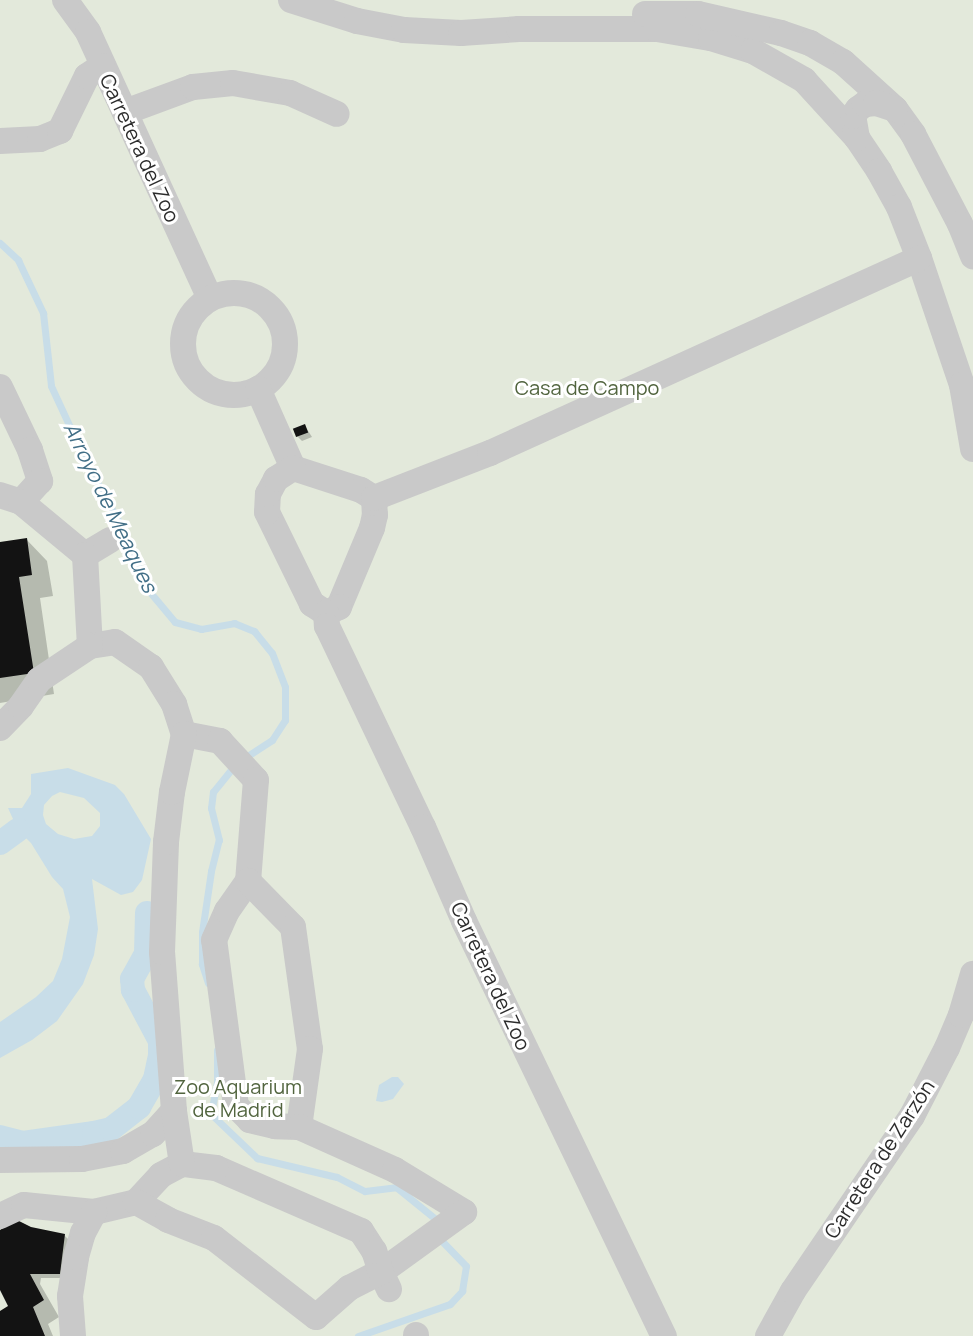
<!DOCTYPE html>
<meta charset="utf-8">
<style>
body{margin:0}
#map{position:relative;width:973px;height:1336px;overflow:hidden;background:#fff;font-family:Manrope,sans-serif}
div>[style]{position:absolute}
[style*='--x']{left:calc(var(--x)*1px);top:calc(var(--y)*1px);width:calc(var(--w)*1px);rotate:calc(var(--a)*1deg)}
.green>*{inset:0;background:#e3e9db;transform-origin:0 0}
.water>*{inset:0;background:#c8dde8}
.shadow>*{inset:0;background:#0003}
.stream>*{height:7px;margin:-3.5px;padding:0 3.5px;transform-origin:3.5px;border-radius:3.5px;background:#c8dde8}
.canal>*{height:24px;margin:-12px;padding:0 12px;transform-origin:12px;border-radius:12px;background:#c8dde8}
.building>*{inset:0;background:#131313;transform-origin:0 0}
.minor>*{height:26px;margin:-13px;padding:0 13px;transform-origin:13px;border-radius:13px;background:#c9c9c9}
.minor>.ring{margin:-13px;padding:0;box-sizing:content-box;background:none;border:26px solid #c9c9c9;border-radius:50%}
span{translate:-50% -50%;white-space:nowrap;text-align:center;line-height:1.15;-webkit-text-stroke:6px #fff;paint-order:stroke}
.street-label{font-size:20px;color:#2c2c2c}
.park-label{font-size:20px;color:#51643e}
.water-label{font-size:21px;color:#426f87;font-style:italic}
</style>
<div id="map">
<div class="green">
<div style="left:0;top:0;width:973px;height:1336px"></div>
</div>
<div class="water">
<div style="clip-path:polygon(evenodd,68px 768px,115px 785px,124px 794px,151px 839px,142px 880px,133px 892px,121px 895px,92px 879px,98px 929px,94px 955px,83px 984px,57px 1021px,32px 1040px,0 1058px,0 1022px,36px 997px,53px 981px,62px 959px,70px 917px,63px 889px,52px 877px,31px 843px,18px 830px,8px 808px,22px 808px,31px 794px,31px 774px,68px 768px,60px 792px,84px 798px,100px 813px,100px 826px,92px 836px,74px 839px,58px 834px,46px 824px,43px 815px,44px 805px,52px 796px,60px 792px)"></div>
<div style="clip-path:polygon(392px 1077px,398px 1077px,404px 1084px,393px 1099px,382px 1102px,376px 1101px,379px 1085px)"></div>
</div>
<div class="shadow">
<div style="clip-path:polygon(305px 426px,312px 437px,302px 441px,297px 436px)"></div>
<div style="clip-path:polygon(26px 539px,47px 561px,53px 596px,40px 598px,54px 694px,0 703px,0 543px)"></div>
<div style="clip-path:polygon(31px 1228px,64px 1235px,69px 1240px,64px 1278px,41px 1278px,40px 1284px,59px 1317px,48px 1324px,53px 1336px,0 1336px,0 1313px,10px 1307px,0 1286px,0 1231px)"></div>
</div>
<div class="stream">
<div style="--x:0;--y:243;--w:25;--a:43"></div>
<div style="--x:18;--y:260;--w:59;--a:64.7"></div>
<div style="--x:43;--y:313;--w:73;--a:83.7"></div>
<div style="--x:51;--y:386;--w:86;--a:65.2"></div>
<div style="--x:87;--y:464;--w:66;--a:61.1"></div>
<div style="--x:119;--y:522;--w:75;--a:66.5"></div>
<div style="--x:149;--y:591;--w:40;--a:50"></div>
<div style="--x:175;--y:622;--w:27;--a:15"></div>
<div style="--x:201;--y:629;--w:34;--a:-10"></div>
<div style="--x:234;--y:623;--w:22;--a:22"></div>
<div style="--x:254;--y:631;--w:28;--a:51"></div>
<div style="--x:272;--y:653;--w:36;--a:69"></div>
<div style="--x:285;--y:687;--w:33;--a:90"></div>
<div style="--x:285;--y:720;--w:24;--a:123"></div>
<div style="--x:272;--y:740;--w:27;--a:147"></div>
<div style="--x:208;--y:983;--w:20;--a:-108"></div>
<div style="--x:202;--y:964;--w:32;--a:-90"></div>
<div style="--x:202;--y:932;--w:62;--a:-81.6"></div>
<div style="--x:211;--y:871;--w:32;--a:-76"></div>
<div style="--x:219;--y:840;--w:33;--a:-104"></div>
<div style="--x:211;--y:808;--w:16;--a:-83"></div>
<div style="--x:213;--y:792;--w:35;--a:-51"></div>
<div style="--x:217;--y:1050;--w:32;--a:90"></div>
<div style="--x:217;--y:1082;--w:33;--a:101"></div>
<div style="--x:211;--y:1114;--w:64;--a:43.7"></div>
<div style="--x:257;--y:1158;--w:82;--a:13.4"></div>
<div style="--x:337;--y:1177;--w:31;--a:27"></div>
<div style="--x:365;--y:1191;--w:31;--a:-7"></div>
<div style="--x:396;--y:1187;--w:54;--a:39"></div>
<div style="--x:358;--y:1336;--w:97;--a:-19.2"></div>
<div style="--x:450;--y:1304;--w:18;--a:-47"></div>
<div style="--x:462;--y:1291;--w:25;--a:-81"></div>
<div style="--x:466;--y:1266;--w:33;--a:-134"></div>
</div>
<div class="canal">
<div style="--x:0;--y:843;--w:22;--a:-36"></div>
<div style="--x:0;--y:1137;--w:24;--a:15"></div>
<div style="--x:23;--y:1143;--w:72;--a:-8"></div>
<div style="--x:94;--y:1133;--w:17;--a:-13"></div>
<div style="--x:111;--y:1129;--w:36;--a:-38"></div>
<div style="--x:139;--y:1107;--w:32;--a:-60"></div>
<div style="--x:155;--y:1079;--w:24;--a:-78"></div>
<div style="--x:160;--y:1056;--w:15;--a:-90"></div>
<div style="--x:160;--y:1041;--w:58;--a:-117.9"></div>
<div style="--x:133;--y:990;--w:11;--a:-95"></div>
<div style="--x:132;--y:979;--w:29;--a:-61"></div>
<div style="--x:146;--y:954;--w:41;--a:-88.6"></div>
</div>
<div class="building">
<div style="left:305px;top:424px;width:9px;height:13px;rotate:69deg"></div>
<div style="clip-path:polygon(27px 538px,32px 575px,19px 577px,34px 673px,0 678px,0 542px)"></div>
<div style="clip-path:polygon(17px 1220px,31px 1227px,65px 1234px,60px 1274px,30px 1274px,44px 1300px,33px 1307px,45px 1336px,0 1336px,0 1311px,8px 1306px,0 1290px,0 1230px)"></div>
</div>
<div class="minor">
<div style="--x:65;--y:0;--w:39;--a:54"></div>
<div style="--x:88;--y:32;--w:293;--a:65.4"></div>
<div style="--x:291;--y:0;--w:69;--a:17.7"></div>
<div style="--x:357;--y:21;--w:48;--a:10.8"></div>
<div style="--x:404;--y:30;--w:57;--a:3"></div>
<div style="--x:461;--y:33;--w:58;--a:-3.9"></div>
<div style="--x:519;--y:29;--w:138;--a:0"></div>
<div style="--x:657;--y:29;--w:55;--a:9.5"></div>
<div style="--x:711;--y:38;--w:44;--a:17.2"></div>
<div style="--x:753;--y:51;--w:59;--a:29.6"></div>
<div style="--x:804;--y:80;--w:79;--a:47.6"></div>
<div style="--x:857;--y:138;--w:40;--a:56"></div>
<div style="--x:879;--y:171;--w:41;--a:60.9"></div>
<div style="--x:899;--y:207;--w:55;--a:68.6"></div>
<div style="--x:919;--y:258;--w:134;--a:71.3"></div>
<div style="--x:962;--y:385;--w:65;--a:80.2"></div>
<div style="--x:645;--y:14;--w:53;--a:0"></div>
<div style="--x:698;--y:14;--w:85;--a:12.9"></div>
<div style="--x:781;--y:33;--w:31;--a:19"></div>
<div style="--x:810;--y:43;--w:38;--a:30"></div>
<div style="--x:843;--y:62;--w:70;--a:42.1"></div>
<div style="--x:895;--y:109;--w:31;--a:54"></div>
<div style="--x:913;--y:134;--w:102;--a:62.4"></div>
<div style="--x:960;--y:224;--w:35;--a:68"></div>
<div style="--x:125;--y:112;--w:72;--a:-20.2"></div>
<div style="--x:193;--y:87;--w:40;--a:-5.7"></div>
<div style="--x:233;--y:83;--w:58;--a:10"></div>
<div style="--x:290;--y:93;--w:51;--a:24.1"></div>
<div style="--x:857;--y:138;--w:22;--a:-100"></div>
<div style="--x:853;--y:116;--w:9;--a:-54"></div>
<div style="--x:858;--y:109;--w:9;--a:-36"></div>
<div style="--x:865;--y:104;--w:11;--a:-5"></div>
<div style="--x:876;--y:103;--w:20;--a:18"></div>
<div style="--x:0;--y:141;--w:40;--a:-2.9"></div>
<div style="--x:40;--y:139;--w:22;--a:-22"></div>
<div style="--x:60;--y:131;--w:61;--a:-63.9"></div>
<div style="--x:87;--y:76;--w:18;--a:-34"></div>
<div class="ring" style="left:183px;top:293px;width:76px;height:76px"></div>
<div style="--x:0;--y:387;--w:70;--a:64.5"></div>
<div style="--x:30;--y:450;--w:33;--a:72"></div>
<div style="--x:40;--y:481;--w:28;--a:132"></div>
<div style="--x:258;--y:389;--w:86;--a:66.1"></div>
<div style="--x:293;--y:468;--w:71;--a:17.9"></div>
<div style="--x:361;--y:490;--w:15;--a:32"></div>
<div style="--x:374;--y:498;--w:17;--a:87"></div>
<div style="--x:375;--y:515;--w:13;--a:103"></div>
<div style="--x:372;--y:528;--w:86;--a:112.7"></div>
<div style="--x:339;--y:607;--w:14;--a:155"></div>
<div style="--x:326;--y:613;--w:17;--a:-147"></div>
<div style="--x:312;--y:604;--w:102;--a:-116.1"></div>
<div style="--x:267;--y:512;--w:18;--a:-87"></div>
<div style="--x:268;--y:494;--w:17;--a:-62"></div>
<div style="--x:276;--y:479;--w:20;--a:-33"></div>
<div style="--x:0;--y:495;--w:22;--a:18"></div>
<div style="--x:21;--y:502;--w:83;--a:39.6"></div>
<div style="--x:85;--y:555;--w:29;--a:-31"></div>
<div style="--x:374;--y:498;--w:124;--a:-21.2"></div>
<div style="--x:490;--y:453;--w:471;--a:-24.4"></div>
<div style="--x:85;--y:555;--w:91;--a:86.9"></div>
<div style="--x:90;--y:646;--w:25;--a:-9"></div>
<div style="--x:115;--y:642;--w:44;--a:34.8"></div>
<div style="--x:151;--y:667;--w:44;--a:58.1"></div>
<div style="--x:174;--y:704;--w:32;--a:72"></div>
<div style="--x:184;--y:734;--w:37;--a:11"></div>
<div style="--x:220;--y:741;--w:53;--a:47.3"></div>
<div style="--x:256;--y:780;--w:101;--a:94.5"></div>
<div style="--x:326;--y:613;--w:13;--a:86"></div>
<div style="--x:327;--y:626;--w:223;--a:64.5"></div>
<div style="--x:423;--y:827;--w:103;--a:66.4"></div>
<div style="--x:464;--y:921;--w:461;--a:64.3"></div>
<div style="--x:0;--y:728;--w:30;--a:-46"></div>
<div style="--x:21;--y:706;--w:32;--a:-55"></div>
<div style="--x:39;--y:680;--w:61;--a:-33.7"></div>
<div style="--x:299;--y:1127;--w:24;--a:-178"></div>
<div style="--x:275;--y:1126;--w:26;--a:-167"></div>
<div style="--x:250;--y:1120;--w:20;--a:-135"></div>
<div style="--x:236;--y:1106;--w:167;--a:-97.5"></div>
<div style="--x:214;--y:940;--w:32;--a:-66"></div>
<div style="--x:227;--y:911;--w:37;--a:-55"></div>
<div style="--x:248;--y:881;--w:64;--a:45.6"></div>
<div style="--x:293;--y:927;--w:123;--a:82.1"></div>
<div style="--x:310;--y:1049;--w:79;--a:98"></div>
<div style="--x:299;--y:1127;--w:105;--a:24.1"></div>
<div style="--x:395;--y:1170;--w:81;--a:31.3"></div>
<div style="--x:464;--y:1212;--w:102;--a:144.1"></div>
<div style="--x:381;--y:1272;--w:19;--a:65"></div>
<div style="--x:0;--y:1160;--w:82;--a:-0.7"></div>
<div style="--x:82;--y:1159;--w:42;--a:-11"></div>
<div style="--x:123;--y:1151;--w:34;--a:-30"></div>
<div style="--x:153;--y:1134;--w:31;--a:-48"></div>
<div style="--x:174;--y:1111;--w:159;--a:-94.3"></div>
<div style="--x:162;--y:952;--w:110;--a:-87.9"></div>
<div style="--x:166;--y:842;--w:50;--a:-83.2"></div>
<div style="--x:172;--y:792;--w:59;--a:-78.3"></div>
<div style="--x:136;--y:1202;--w:37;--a:-47"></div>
<div style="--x:161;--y:1175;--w:24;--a:-28"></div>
<div style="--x:0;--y:1216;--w:26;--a:-25"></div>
<div style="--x:24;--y:1205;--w:70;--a:5.7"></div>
<div style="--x:94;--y:1212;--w:43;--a:-13.4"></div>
<div style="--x:136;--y:1202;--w:37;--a:29"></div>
<div style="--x:168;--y:1220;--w:49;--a:21.4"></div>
<div style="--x:214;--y:1238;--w:129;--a:37.8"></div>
<div style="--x:316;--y:1317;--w:44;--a:-41.3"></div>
<div style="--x:349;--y:1288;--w:36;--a:-27"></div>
<div style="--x:381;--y:1272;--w:22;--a:-108"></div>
<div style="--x:374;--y:1251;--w:24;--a:-123"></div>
<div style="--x:361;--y:1231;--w:158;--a:-156.5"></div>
<div style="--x:216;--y:1168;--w:34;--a:-173"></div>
<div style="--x:182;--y:1164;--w:54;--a:-98.6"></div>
<div style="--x:416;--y:1335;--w:1;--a:90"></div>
<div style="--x:73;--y:1336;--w:40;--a:-94.3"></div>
<div style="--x:70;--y:1296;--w:39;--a:-81"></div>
<div style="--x:76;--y:1257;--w:25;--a:-74"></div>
<div style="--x:83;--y:1233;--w:24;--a:-62"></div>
<div style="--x:768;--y:1336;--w:51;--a:-60.9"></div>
<div style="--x:793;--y:1291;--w:212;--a:-55.8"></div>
<div style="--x:912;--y:1116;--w:76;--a:-62.8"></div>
<div style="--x:947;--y:1048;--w:36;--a:-67"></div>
<div style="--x:961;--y:1015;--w:43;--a:-73.7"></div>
</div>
<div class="street-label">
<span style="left:140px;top:148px;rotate:65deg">Carretera del Zoo</span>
<span style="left:491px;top:976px;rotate:65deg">Carretera del Zoo</span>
<span style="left:879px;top:1159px;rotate:-57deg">Carretera de Zarzón</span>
</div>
<div class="park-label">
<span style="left:587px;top:387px">Casa de Campo</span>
<span style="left:238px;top:1098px">Zoo Aquarium<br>de Madrid</span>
</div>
<div class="water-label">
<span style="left:111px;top:507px;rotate:64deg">Arroyo de Meaques</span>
</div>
</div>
